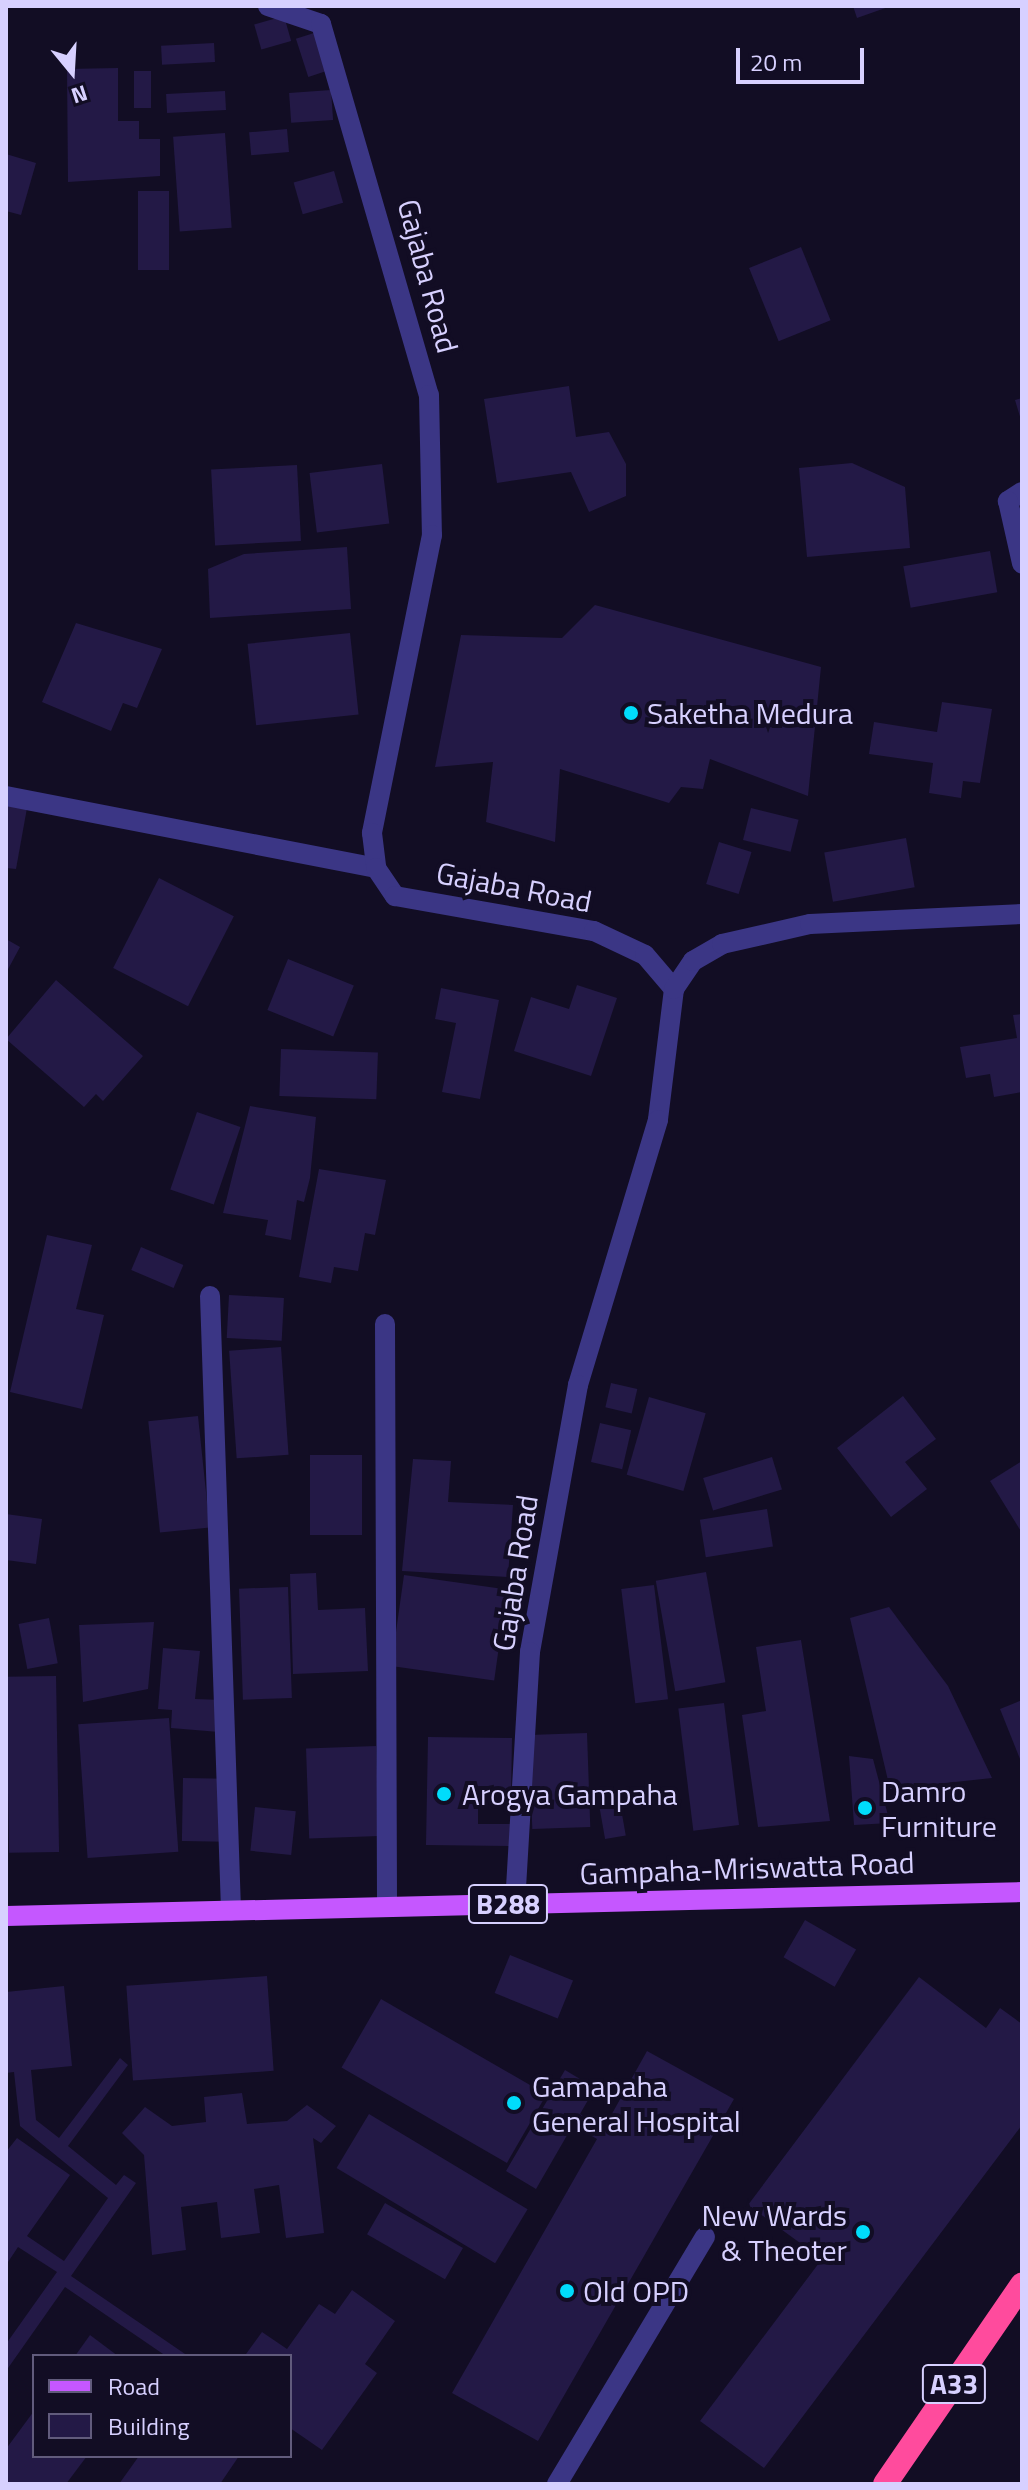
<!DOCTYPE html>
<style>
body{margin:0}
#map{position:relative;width:1028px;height:2490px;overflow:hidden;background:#120d24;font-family:"Titillium Web",sans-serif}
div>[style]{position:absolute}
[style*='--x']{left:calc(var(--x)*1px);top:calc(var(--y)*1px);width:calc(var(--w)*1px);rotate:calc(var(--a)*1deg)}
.building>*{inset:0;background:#231946;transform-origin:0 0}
.lane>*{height:20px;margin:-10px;padding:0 10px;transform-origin:10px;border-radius:10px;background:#3b3685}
.street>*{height:20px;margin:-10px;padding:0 10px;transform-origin:10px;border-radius:10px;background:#3b3685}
.primary>*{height:20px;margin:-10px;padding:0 10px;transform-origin:10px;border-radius:10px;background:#c557ff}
.highway>*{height:24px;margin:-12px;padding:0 12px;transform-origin:12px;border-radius:12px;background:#ff4b9d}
.dots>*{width:22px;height:22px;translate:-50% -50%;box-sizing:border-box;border:4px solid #120d24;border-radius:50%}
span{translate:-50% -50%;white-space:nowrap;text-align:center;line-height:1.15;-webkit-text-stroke:8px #120d24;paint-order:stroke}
.shield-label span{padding:2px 6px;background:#120d24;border:2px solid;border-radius:6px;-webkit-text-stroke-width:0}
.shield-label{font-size:28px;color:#d7d0ff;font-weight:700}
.street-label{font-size:30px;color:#d7d0ff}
.poi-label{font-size:30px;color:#d7d0ff}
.left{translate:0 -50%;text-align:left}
.right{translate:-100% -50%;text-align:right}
.frame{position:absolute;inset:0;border:8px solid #d7d0ff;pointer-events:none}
.legend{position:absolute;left:32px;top:2354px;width:260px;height:104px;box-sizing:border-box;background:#120d24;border:2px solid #615b7c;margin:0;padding:10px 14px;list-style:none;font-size:24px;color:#d7d0ff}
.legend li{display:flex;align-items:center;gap:16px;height:40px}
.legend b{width:40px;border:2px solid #615b7c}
.north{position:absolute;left:32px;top:32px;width:80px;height:80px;-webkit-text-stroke:6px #120d24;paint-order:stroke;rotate:162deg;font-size:22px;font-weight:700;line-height:32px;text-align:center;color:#d7d0ff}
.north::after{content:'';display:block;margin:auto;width:28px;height:36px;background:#d7d0ff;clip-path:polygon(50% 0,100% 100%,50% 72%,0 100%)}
.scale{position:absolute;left:736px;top:48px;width:128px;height:36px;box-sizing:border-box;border:4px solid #d7d0ff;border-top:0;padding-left:10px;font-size:24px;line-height:28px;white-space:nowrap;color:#d7d0ff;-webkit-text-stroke:6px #120d24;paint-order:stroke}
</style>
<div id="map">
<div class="building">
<div style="clip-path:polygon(853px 6px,891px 6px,857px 18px)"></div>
<div style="left:284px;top:16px;width:26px;height:31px;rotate:74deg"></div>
<div style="left:314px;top:33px;width:40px;height:19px;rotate:72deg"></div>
<div style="left:214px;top:43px;width:19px;height:53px;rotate:87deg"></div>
<div style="clip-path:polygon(118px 68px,118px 121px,139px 121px,139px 139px,160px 139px,160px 176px,68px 182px,67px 69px)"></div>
<div style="left:134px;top:71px;width:17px;height:37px"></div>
<div style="left:331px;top:90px;width:30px;height:42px;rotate:86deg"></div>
<div style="left:225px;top:91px;width:19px;height:59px;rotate:87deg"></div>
<div style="left:287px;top:129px;width:23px;height:38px;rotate:85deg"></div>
<div style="left:225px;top:133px;width:95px;height:52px;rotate:86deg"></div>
<div style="clip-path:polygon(6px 154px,36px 163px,21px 215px,6px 211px)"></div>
<div style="left:334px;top:171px;width:33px;height:42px;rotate:74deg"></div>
<div style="left:138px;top:191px;width:31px;height:79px"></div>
<div style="left:801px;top:247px;width:79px;height:56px;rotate:68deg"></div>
<div style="clip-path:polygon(569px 386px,576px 437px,609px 432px,626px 464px,626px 496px,589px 512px,571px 472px,497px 483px,484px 399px)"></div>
<div style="clip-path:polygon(1022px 398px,1022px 420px,1021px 420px,1015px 400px)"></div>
<div style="clip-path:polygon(852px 463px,905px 487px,910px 548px,807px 557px,799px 468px)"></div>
<div style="left:382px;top:464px;width:60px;height:73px;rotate:83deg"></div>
<div style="left:297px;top:465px;width:76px;height:86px;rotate:87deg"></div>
<div style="clip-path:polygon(347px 547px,351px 609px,210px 618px,208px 569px,244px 554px)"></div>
<div style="left:990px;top:551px;width:42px;height:88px;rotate:80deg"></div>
<div style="clip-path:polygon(595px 605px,821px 667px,808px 796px,710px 759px,703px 789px,681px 787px,669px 803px,560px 769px,555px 842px,486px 822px,493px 762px,435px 767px,461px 635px,562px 638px)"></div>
<div style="clip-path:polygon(76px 623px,162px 649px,137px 708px,123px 703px,111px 731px,42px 702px)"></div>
<div style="left:350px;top:633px;width:82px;height:103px;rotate:84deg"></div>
<div style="clip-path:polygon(942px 702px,992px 709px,980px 783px,963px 781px,961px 798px,929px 793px,933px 763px,869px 754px,874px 722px,937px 732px)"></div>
<div style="clip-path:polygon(6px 805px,27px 808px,16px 869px,6px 868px)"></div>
<div style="left:751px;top:808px;width:49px;height:33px;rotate:14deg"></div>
<div style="left:906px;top:838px;width:50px;height:83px;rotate:80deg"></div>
<div style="left:719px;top:842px;width:34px;height:44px;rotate:17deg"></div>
<div style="left:159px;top:878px;width:84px;height:101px;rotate:27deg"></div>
<div style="clip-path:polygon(6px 939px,20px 947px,6px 973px)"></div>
<div style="left:288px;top:959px;width:71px;height:55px;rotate:22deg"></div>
<div style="clip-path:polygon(56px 980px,143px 1056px,103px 1101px,96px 1094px,84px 1107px,6px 1039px)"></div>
<div style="clip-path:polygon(577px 985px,617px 998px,591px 1076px,514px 1051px,531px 997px,569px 1009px)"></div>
<div style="clip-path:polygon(441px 988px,499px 1000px,480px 1099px,442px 1092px,456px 1023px,435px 1019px)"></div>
<div style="clip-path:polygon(1022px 1014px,1022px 1092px,994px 1097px,990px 1074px,966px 1078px,960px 1047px,1017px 1038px,1013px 1015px)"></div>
<div style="left:281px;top:1049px;width:97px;height:47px;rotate:2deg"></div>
<div style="clip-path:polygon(250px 1106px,316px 1117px,310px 1178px,304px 1202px,297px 1200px,291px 1240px,265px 1235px,268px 1220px,223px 1213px)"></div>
<div style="left:197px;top:1112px;width:46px;height:82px;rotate:19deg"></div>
<div style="clip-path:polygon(319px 1169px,386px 1180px,375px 1235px,365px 1233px,358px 1271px,334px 1267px,331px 1283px,299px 1277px)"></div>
<div style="clip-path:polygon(47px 1235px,92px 1245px,76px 1309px,104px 1315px,82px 1409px,10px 1392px)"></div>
<div style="left:141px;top:1247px;width:46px;height:25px;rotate:23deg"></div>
<div style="left:229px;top:1295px;width:55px;height:43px;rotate:3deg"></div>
<div style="left:281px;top:1347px;width:108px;height:52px;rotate:86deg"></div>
<div style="left:611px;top:1383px;width:27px;height:25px;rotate:13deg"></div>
<div style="clip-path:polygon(903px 1396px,936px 1439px,905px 1462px,927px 1489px,891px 1517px,837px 1448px)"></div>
<div style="left:649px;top:1397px;width:59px;height:81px;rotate:16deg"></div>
<div style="left:198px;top:1416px;width:112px;height:50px;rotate:84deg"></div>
<div style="left:600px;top:1423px;width:32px;height:40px;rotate:13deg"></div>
<div style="left:310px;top:1455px;width:52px;height:80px"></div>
<div style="left:772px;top:1457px;width:34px;height:72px;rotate:73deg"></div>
<div style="clip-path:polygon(413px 1459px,451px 1461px,448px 1502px,513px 1505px,508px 1577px,402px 1571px)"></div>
<div style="clip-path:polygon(1022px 1461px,1022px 1533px,990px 1481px)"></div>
<div style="left:767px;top:1509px;width:38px;height:68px;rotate:81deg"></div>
<div style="clip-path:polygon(6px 1514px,42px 1519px,36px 1564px,6px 1560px)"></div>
<div style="left:706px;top:1572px;width:112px;height:51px;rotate:80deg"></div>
<div style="clip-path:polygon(316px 1573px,318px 1610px,365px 1608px,368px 1671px,293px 1674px,290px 1574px)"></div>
<div style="left:404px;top:1575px;width:104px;height:92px;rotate:8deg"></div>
<div style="left:654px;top:1585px;width:115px;height:33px;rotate:83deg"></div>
<div style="left:288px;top:1587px;width:111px;height:49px;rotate:88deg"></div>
<div style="clip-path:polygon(889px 1607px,948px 1686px,992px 1778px,890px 1789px,850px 1618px)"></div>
<div style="left:49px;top:1618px;width:46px;height:31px;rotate:79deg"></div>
<div style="clip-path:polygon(154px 1622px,148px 1689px,83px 1702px,79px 1625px)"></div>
<div style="clip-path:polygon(801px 1640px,830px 1821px,758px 1827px,742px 1715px,766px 1711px,756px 1647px)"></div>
<div style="clip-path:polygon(163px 1648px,200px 1651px,195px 1699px,222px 1700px,219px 1732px,171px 1728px,172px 1710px,158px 1709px)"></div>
<div style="left:56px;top:1676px;width:176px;height:50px;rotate:89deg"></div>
<div style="clip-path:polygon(1022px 1700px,1022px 1764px,1000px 1709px)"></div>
<div style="left:724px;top:1703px;width:123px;height:46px;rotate:83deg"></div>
<div style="left:169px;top:1718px;width:134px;height:91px;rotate:86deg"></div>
<div style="left:587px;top:1733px;width:94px;height:58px;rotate:88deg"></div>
<div style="clip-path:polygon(428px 1737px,512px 1738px,511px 1798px,478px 1797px,478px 1824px,510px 1824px,510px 1846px,426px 1845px)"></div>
<div style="left:376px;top:1746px;width:90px;height:70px;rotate:88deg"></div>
<div style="clip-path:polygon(849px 1756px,873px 1759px,890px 1823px,854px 1825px)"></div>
<div style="left:183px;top:1778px;width:43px;height:63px;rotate:1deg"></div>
<div style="left:619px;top:1797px;width:39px;height:21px;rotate:80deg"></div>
<div style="left:255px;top:1807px;width:41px;height:44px;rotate:6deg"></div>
<div style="left:805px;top:1920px;width:59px;height:43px;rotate:30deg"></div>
<div style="left:510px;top:1955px;width:68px;height:41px;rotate:22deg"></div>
<div style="left:267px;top:1976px;width:95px;height:141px;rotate:86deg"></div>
<div style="clip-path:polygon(919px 1977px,986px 2028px,1000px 2008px,1022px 2024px,1022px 2125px,764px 2468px,700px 2421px,822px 2259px,748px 2205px)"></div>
<div style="clip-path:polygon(64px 1986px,72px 2066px,31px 2070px,36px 2120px,59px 2138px,120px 2058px,128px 2065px,68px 2146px,116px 2185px,124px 2175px,136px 2183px,71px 2276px,188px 2356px,166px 2356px,65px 2287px,6px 2371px,6px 2344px,57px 2272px,18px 2247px,6px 2265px,6px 2152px,17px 2138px,70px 2175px,27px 2236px,64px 2261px,108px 2198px,20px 2126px,14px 2072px,6px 2073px,6px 1992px)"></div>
<div style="left:381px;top:1999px;width:191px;height:79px;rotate:30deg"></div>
<div style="clip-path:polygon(647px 2051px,734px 2099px,538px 2441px,452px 2393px,597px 2139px,573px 2125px,536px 2189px,506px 2171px,565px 2070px,595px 2088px,580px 2114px,604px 2128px)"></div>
<div style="clip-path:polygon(242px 2093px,247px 2124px,287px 2121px,307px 2105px,336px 2126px,321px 2143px,313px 2138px,324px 2233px,286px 2238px,279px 2185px,254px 2189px,260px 2233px,221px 2238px,217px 2202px,181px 2207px,186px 2250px,152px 2255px,144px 2155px,122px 2133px,145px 2107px,172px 2126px,206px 2122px,204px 2097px)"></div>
<div style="left:369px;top:2114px;width:185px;height:63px;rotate:31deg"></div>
<div style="left:385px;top:2203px;width:90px;height:36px;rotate:30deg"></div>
<div style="clip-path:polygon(352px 2290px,395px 2321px,365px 2364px,377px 2373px,322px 2450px,290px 2428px,290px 2356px,246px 2354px,262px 2332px,287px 2349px,319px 2304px,335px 2314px)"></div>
<div style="clip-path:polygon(90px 2335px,118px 2356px,75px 2356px)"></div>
<div style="clip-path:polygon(34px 2411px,34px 2456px,87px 2456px,66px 2484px,6px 2484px,6px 2449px)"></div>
<div style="clip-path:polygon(139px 2456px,239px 2456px,220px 2484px,119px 2484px)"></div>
</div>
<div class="lane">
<div style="--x:6;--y:796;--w:377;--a:11"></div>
<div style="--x:210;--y:1296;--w:615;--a:88.04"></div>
<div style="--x:385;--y:1324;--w:583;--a:89.8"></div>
<div style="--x:557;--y:2484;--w:288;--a:-59.1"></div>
</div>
<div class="street">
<div style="--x:268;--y:6;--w:56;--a:18.8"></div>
<div style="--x:321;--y:24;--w:386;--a:73.8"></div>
<div style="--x:429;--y:395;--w:140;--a:88.8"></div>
<div style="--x:432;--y:535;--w:304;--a:101.4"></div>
<div style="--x:372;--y:833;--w:35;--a:83"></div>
<div style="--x:376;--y:868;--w:34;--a:56"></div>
<div style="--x:395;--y:896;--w:202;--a:10"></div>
<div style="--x:594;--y:931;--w:56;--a:25.2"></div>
<div style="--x:645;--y:955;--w:45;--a:49.5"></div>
<div style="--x:674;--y:989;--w:132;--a:97"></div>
<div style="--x:658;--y:1120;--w:277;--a:106.8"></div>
<div style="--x:578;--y:1385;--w:271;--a:100.2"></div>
<div style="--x:530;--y:1652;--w:252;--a:93.4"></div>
<div style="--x:1022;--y:492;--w:17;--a:147"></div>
<div style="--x:1008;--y:501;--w:64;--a:77.3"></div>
<div style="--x:674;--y:989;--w:34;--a:-56"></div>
<div style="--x:693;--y:961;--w:34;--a:-30"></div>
<div style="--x:722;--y:944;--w:90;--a:-12.8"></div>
<div style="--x:810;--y:924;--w:212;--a:-2.7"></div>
</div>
<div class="primary">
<div style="--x:6;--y:1916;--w:1016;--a:-1.35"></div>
</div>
<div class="highway">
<div style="--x:885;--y:2484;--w:242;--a:-55.5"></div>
</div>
<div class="dots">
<div style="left:631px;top:713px;background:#00dcfb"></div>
<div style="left:444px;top:1794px;background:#00dcfb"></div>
<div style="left:865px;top:1808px;background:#00dcfb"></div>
<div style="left:514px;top:2103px;background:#00dcfb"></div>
<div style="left:863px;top:2232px;background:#00dcfb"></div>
<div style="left:567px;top:2291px;background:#00dcfb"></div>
</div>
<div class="shield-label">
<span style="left:508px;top:1904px">B288</span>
<span style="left:954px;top:2384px">A33</span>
</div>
<div class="street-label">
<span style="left:428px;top:276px;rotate:75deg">Gajaba Road</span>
<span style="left:514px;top:887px;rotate:11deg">Gajaba Road</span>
<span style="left:515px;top:1573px;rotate:-81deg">Gajaba Road</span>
<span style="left:747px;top:1868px;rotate:-2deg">Gampaha-Mriswatta Road</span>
</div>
<div class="poi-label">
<span class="left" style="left:647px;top:713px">Saketha Medura</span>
<span class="left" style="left:881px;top:1808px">Damro<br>Furniture</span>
<span class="left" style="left:462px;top:1794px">Arogya Gampaha</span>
<span class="left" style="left:532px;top:2103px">Gamapaha<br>General Hospital</span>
<span class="right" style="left:847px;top:2232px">New Wards<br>&amp; Theoter</span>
<span class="left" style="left:583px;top:2291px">Old OPD</span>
</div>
<div class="frame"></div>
<ul class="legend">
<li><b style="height:10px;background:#c557ff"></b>Road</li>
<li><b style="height:22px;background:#231946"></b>Building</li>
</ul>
<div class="north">N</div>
<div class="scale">20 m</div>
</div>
